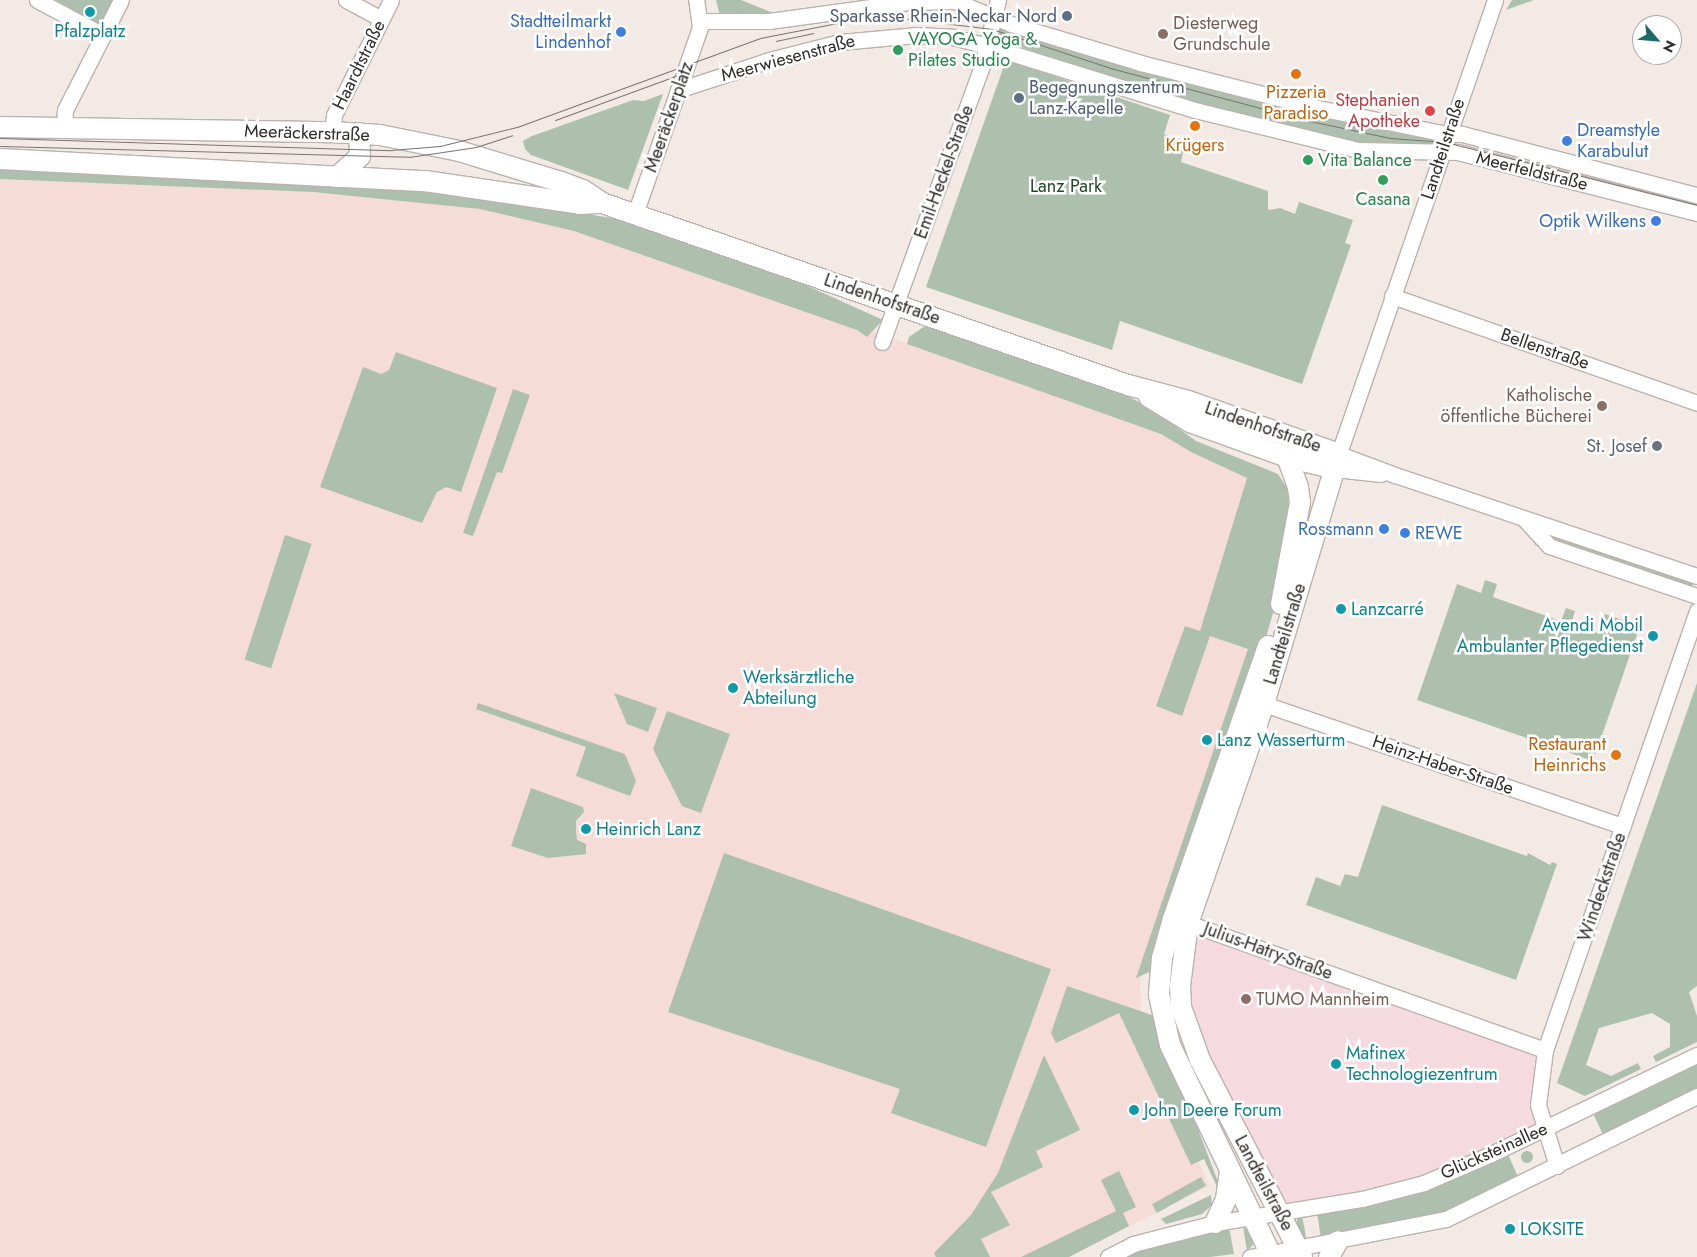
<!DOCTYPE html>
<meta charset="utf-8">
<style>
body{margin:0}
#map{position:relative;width:1697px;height:1257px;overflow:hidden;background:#f3eae5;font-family:Jost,sans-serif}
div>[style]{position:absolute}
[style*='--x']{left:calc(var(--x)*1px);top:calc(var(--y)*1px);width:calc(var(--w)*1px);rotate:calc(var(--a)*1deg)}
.commercial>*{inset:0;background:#f5dbdf}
.industrial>*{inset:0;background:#f6dcd6}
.green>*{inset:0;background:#adc0ae;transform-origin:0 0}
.round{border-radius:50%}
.roads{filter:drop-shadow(1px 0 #bbb2ad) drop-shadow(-1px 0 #bbb2ad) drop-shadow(0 1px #bbb2ad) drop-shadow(0 -1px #bbb2ad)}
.street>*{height:15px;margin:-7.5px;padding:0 7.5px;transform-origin:7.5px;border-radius:7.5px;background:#fff}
.secondary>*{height:20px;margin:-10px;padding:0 10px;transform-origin:10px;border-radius:10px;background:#fff}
.tram>*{height:1px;margin:-0.5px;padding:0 0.5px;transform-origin:0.5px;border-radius:0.5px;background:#7a7471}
.dots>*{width:14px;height:14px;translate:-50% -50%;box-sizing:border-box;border:2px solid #fff;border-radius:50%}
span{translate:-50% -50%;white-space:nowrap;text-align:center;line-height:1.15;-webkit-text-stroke:5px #fff;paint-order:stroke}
.service-label{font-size:18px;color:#4e5e75}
.right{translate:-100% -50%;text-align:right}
.left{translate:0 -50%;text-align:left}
.shop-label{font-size:18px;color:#366cbe}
.education-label{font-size:18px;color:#785e54}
.culture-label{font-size:18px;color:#0d838f}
.leisure-label{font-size:18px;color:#27864d}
.street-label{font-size:18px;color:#2f2b29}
.food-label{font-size:18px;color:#c56008}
.health-label{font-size:18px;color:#be3a42}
.park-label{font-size:18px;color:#1f4925}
.worship-label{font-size:18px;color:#5b616d}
.north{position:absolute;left:1632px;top:15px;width:50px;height:50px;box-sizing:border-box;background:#fff;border:1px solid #acaaa9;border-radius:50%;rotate:117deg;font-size:14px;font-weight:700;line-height:20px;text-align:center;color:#2f2b29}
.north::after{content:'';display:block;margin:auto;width:18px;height:22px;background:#1b6867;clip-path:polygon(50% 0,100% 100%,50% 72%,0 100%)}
</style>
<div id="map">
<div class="commercial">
<div style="clip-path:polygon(1191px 929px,1541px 1052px,1538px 1127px,1466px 1161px,1382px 1190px,1282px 1205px,1188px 1017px)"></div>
</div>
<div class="industrial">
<div style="clip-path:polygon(0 177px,313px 192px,480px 208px,575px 228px,1161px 432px,1264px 477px,1250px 650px,1140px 970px,1141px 1015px,1151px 1052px,1209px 1186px,1069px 1257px,0 1257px)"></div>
</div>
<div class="green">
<div style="clip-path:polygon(47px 0,121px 0,103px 30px)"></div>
<div style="clip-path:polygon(716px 0,741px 0,773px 13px,749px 17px,720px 16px)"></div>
<div style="clip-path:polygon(1512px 0,1534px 0,1506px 10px)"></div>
<div style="clip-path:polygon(993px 16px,1011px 24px,1447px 134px,1443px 152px,1358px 150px,1099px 75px,990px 36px)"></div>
<div style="clip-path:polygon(1006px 60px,1170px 115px,1164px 134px,1185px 141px,1181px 162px,1268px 191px,1268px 210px,1280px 208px,1295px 214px,1299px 202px,1353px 220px,1345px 243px,1351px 245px,1302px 384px,1120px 321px,1112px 350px,926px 287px)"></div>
<div style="clip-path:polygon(663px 94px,628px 190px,531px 155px,525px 149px,523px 141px,532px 136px,633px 100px,644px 101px)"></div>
<div style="clip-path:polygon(0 163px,350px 182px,475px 196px,630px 221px,757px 263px,883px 320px,867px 337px,857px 330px,574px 231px,480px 209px,313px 192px,0 179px)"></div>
<div style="clip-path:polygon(925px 326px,1122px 393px,1150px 408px,1196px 441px,1278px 474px,1287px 488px,1290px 515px,1276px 603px,1262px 651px,1154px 970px,1136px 978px,1248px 649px,1210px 636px,1182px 716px,1156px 706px,1185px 626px,1200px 631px,1247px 478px,1191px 452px,1161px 434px,907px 344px,909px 337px)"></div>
<div style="clip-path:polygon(396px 352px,497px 388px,461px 492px,446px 487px,437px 492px,422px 523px,320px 487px,363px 367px,381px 374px,389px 370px)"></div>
<div style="clip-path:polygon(513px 389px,530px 395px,502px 473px,497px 472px,473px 536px,463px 533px)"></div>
<div style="left:1540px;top:530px;width:162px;height:16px;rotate:19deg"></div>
<div style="left:285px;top:535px;width:28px;height:131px;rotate:18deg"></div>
<div style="clip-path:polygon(1485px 580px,1497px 584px,1493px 597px,1561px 621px,1566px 608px,1575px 611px,1571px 624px,1597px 633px,1605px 614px,1640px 626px,1593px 761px,1417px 700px,1457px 584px,1481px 593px)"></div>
<div style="clip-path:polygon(1697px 683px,1697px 986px,1689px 992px,1697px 1016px,1697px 1042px,1656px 1062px,1653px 1056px,1670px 1047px,1670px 1024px,1652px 1013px,1599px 1028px,1586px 1065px,1611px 1076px,1638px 1063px,1641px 1069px,1585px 1096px,1557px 1083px)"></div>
<div style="clip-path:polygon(614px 693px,657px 708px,648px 732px,627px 724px)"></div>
<div style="clip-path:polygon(478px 703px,625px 754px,636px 781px,630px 796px,576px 776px,586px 747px,476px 709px)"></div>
<div style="clip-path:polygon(667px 711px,730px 734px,701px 813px,682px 806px,653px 749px)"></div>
<div style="clip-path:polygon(531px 788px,583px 807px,584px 812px,576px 821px,576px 831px,577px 840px,586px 844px,586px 854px,548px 858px,511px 846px)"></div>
<div style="clip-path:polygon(1382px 805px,1527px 856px,1528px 853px,1550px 865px,1552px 862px,1557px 864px,1516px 980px,1306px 905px,1316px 877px,1340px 886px,1345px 874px,1358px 877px)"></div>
<div style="clip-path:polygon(724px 853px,1051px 969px,986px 1147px,891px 1113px,900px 1089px,668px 1012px)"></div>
<div style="clip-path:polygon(1067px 986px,1155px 1016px,1220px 1187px,1218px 1189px,1204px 1159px,1191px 1165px,1119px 1013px,1056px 1043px,1051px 1033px)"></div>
<div style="clip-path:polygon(1044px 1055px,1080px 1130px,1036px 1151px,1043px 1167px,991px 1192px,1010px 1225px,981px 1239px,990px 1257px,936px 1257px,934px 1253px,971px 1215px,998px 1173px)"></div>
<div style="clip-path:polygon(1697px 1060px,1697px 1091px,1604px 1137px,1592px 1111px)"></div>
<div class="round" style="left:1521px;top:1151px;width:12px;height:12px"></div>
<div style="clip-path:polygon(1507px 1152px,1518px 1177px,1454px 1210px,1321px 1239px,1317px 1212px,1416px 1193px)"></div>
<div style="clip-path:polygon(1119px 1171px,1136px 1207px,1123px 1213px,1129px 1226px,1069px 1257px,1021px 1257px,1116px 1211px,1101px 1180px)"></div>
<div style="left:1201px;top:1177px;width:10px;height:56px;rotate:61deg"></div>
<div style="clip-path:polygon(1211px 1195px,1212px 1205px,1202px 1214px,1166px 1224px,1161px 1219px)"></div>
<div style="clip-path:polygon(1302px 1215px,1307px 1242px,1296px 1225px,1298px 1217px)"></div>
<div style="clip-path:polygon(1243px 1226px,1252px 1235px,1253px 1245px,1247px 1251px)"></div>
<div style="clip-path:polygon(1229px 1227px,1234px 1254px,1210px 1257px,1127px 1257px,1152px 1245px)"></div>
</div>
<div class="roads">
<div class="street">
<div style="--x:37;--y:0;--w:75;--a:27.9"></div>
<div style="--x:346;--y:0;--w:40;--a:28"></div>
<div style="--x:1495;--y:0;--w:480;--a:109"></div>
<div style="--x:1339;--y:454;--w:60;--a:20.6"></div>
<div style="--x:1395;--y:475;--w:318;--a:18.5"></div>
<div style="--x:701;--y:21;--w:68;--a:0"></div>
<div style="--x:769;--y:21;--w:140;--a:-7.8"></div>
<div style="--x:908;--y:2;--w:47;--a:-1.2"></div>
<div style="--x:955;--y:1;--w:61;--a:22.3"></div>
<div style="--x:1011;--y:24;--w:136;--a:16.7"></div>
<div style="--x:1141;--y:63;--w:178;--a:14.3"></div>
<div style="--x:1313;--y:107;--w:137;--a:11.4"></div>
<div style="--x:1447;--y:134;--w:15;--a:0"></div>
<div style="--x:1462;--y:134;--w:243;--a:14.6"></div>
<div style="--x:678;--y:90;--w:96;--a:-18.2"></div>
<div style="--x:769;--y:60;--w:73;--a:-14.2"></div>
<div style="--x:840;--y:42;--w:77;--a:-5.2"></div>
<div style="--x:917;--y:35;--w:35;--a:3"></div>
<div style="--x:952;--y:37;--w:37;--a:14"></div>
<div style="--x:988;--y:46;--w:217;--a:17.2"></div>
<div style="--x:1195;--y:110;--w:168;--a:13.8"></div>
<div style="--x:1358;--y:150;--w:100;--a:1.1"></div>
<div style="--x:1458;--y:152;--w:247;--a:14.3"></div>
<div style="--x:64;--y:128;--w:18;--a:-87"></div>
<div style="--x:65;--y:110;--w:123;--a:-63"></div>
<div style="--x:332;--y:132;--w:17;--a:-83"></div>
<div style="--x:334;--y:115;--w:128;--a:-63.6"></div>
<div style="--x:635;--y:214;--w:198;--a:-70.8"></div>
<div style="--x:700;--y:27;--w:27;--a:-98"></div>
<div style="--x:1392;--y:296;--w:323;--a:19.3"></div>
<div style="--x:882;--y:342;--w:294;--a:-70.1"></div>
<div style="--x:982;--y:65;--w:67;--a:-76.2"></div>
<div style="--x:1335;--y:469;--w:46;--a:6.2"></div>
<div style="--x:1525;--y:520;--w:35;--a:47"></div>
<div style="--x:1549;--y:546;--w:156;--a:18.7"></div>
<div style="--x:1264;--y:704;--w:379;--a:18.8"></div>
<div style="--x:1188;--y:923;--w:379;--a:19.6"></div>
<div style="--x:1557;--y:1166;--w:64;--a:-107.3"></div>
<div style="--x:1538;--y:1105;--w:55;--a:-82.7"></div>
<div style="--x:1545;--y:1050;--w:465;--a:-70.9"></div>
<div style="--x:1108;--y:1257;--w:28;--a:-27"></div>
<div style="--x:1133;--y:1244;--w:85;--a:-14.4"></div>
<div style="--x:1215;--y:1223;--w:149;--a:-9.3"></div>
<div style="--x:1362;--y:1199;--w:64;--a:-14.5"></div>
<div style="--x:1424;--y:1183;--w:71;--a:-23.3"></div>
<div style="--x:1489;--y:1155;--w:231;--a:-25.7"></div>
<div style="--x:1250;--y:1257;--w:200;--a:-11"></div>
<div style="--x:1446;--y:1219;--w:280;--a:-26.1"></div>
</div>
<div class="secondary">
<div style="--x:0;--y:127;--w:332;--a:0.9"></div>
<div style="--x:332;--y:132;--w:48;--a:3.6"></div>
<div style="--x:380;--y:135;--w:81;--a:11.4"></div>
<div style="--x:459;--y:151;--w:107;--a:16.9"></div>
<div style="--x:561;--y:182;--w:23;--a:20"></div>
<div style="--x:583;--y:190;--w:23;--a:34"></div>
<div style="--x:602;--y:203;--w:557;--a:19.09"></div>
<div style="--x:1128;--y:385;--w:62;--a:14.9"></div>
<div style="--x:1188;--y:401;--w:160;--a:19.3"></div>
<div style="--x:1339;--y:454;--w:261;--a:106.7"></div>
<div style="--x:1264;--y:704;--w:232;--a:109.1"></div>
<div style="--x:1188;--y:923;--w:64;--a:97.2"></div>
<div style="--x:1180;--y:986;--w:21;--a:87"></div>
<div style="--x:1181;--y:1007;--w:56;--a:70.3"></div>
<div style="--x:1200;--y:1060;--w:222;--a:62.6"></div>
<div style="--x:0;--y:159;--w:426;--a:3"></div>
<div style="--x:425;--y:181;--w:157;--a:8.4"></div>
<div style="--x:580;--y:204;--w:22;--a:-3"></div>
<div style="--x:337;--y:177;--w:31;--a:-42"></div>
<div style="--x:360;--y:156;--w:23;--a:-92"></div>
<div style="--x:1149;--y:397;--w:48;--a:31.4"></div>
<div style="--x:1190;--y:422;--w:103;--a:19.8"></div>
<div style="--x:1287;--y:457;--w:49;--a:14"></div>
<div style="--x:1281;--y:604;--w:104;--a:-79.4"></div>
<div style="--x:1300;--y:502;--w:15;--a:-98"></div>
<div style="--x:1298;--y:487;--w:32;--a:-110"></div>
<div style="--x:1268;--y:646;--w:289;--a:109.2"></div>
<div style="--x:1173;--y:919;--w:41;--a:105.8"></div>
<div style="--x:1162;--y:958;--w:37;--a:95"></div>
<div style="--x:1159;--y:995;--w:51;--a:77.6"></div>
<div style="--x:1170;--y:1045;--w:235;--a:64.3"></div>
<div style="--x:1215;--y:1223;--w:26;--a:-65"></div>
<div style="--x:1226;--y:1199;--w:29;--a:-82"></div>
<div style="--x:1329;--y:1257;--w:18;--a:-61"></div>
</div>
</div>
<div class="tram">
<div style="--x:776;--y:41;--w:38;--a:-12"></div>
<div style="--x:555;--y:120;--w:143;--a:-20.1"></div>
<div style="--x:0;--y:138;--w:391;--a:1.8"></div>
<div style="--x:391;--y:150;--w:49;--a:-4.7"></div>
<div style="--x:440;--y:146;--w:79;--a:-13.9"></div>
<div style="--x:517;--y:127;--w:259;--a:-20.1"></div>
<div style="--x:760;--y:38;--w:84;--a:-11"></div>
<div style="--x:842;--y:22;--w:68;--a:-2.5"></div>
<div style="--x:910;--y:19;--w:83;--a:7"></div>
<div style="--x:992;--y:29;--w:128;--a:18.2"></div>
<div style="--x:1114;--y:69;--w:203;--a:14.9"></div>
<div style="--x:1310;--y:121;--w:82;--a:12"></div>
<div style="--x:1390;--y:138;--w:55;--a:4.2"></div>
<div style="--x:1445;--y:142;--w:260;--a:14"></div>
<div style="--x:0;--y:146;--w:409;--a:1.5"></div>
<div style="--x:409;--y:157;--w:68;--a:-8.5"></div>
<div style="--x:476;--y:147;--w:38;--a:-18"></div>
</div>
<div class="dots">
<div style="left:90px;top:12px;background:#0f9aa8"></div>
<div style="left:1067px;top:16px;background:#5c6f8a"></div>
<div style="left:621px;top:32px;background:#3f7fe0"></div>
<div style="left:1163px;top:34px;background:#8d6e63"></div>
<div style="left:898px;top:50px;background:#2e9e5b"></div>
<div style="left:1296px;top:74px;background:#e8710a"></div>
<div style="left:1019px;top:98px;background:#5c6f8a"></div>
<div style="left:1430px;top:111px;background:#e0444e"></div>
<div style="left:1195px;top:126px;background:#e8710a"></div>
<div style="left:1567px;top:141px;background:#3f7fe0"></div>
<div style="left:1308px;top:160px;background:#2e9e5b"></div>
<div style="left:1383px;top:180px;background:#2e9e5b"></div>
<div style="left:1656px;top:221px;background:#3f7fe0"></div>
<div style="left:1602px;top:406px;background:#8d6e63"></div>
<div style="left:1657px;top:446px;background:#6b7280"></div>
<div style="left:1384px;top:529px;background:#3f7fe0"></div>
<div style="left:1405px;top:533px;background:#3f7fe0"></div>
<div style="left:1341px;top:609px;background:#0f9aa8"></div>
<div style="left:1653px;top:636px;background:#0f9aa8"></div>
<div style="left:733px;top:688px;background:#0f9aa8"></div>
<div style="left:1207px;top:740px;background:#0f9aa8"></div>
<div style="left:1616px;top:755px;background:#e8710a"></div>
<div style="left:586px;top:829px;background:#0f9aa8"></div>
<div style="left:1246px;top:999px;background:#8d6e63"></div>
<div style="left:1336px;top:1064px;background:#0f9aa8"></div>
<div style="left:1134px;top:1110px;background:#0f9aa8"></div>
<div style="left:1510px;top:1229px;background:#0f9aa8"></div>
</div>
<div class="service-label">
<span class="right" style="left:1057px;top:16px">Sparkasse Rhein-Neckar Nord</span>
<span class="left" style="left:1029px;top:98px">Begegnungszentrum<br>Lanz-Kapelle</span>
</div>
<div class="shop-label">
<span class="right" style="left:611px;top:32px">Stadtteilmarkt<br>Lindenhof</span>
<span class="left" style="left:1577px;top:141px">Dreamstyle<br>Karabulut</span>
<span class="right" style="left:1646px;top:221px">Optik Wilkens</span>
<span class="right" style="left:1374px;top:529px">Rossmann</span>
<span class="left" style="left:1415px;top:533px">REWE</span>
</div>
<div class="education-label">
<span class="left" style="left:1173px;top:34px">Diesterweg<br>Grundschule</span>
<span class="right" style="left:1592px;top:406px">Katholische<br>öffentliche Bücherei</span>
<span class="left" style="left:1256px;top:999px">TUMO Mannheim</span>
</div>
<div class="culture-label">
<span style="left:90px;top:31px">Pfalzplatz</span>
<span class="left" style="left:1351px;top:609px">Lanzcarré</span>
<span class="right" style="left:1643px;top:636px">Avendi Mobil<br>Ambulanter Pflegedienst</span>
<span class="left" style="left:743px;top:688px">Werksärztliche<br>Abteilung</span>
<span class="left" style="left:1217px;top:740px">Lanz Wasserturm</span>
<span class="left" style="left:596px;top:829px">Heinrich Lanz</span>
<span class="left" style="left:1346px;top:1064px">Mafinex<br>Technologiezentrum</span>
<span class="left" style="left:1144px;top:1110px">John Deere Forum</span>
<span class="left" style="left:1520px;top:1229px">LOKSITE</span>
</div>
<div class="leisure-label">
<span class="left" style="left:908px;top:50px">VAYOGA Yoga &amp;<br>Pilates Studio</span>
<span class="left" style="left:1318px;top:160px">Vita Balance</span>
<span style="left:1383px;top:199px">Casana</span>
</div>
<div class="street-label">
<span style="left:788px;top:58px;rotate:-15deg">Meerwiesenstraße</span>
<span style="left:359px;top:65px;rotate:-64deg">Haardtstraße</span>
<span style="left:669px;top:117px;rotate:-71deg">Meeräckerplatz</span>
<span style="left:307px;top:133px;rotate:2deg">Meeräckerstraße</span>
<span style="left:1443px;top:149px;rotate:-72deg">Landteilstraße</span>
<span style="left:1532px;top:171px;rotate:14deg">Meerfeldstraße</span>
<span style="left:944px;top:172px;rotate:-70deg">Emil-Heckel-Straße</span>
<span style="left:882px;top:299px;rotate:19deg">Lindenhofstraße</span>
<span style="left:1545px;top:349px;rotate:19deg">Bellenstraße</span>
<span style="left:1263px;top:427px;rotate:19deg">Lindenhofstraße</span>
<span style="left:1285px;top:634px;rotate:-73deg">Landteilstraße</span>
<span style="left:1443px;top:765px;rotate:19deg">Heinz-Haber-Straße</span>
<span style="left:1602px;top:887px;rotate:-71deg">Windeckstraße</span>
<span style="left:1268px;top:951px;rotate:20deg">Julius-Hatry-Straße</span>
<span style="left:1494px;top:1151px;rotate:-24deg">Glücksteinallee</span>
<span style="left:1264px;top:1183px;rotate:62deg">Landteilstraße</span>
</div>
<div class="food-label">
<span style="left:1296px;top:103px">Pizzeria<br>Paradiso</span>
<span style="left:1195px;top:145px">Krügers</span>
<span class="right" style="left:1606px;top:755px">Restaurant<br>Heinrichs</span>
</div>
<div class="health-label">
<span class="right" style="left:1420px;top:111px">Stephanien<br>Apotheke</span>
</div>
<div class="park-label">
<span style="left:1066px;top:186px">Lanz Park</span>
</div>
<div class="worship-label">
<span class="right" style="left:1647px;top:446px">St. Josef</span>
</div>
<div class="north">N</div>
</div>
